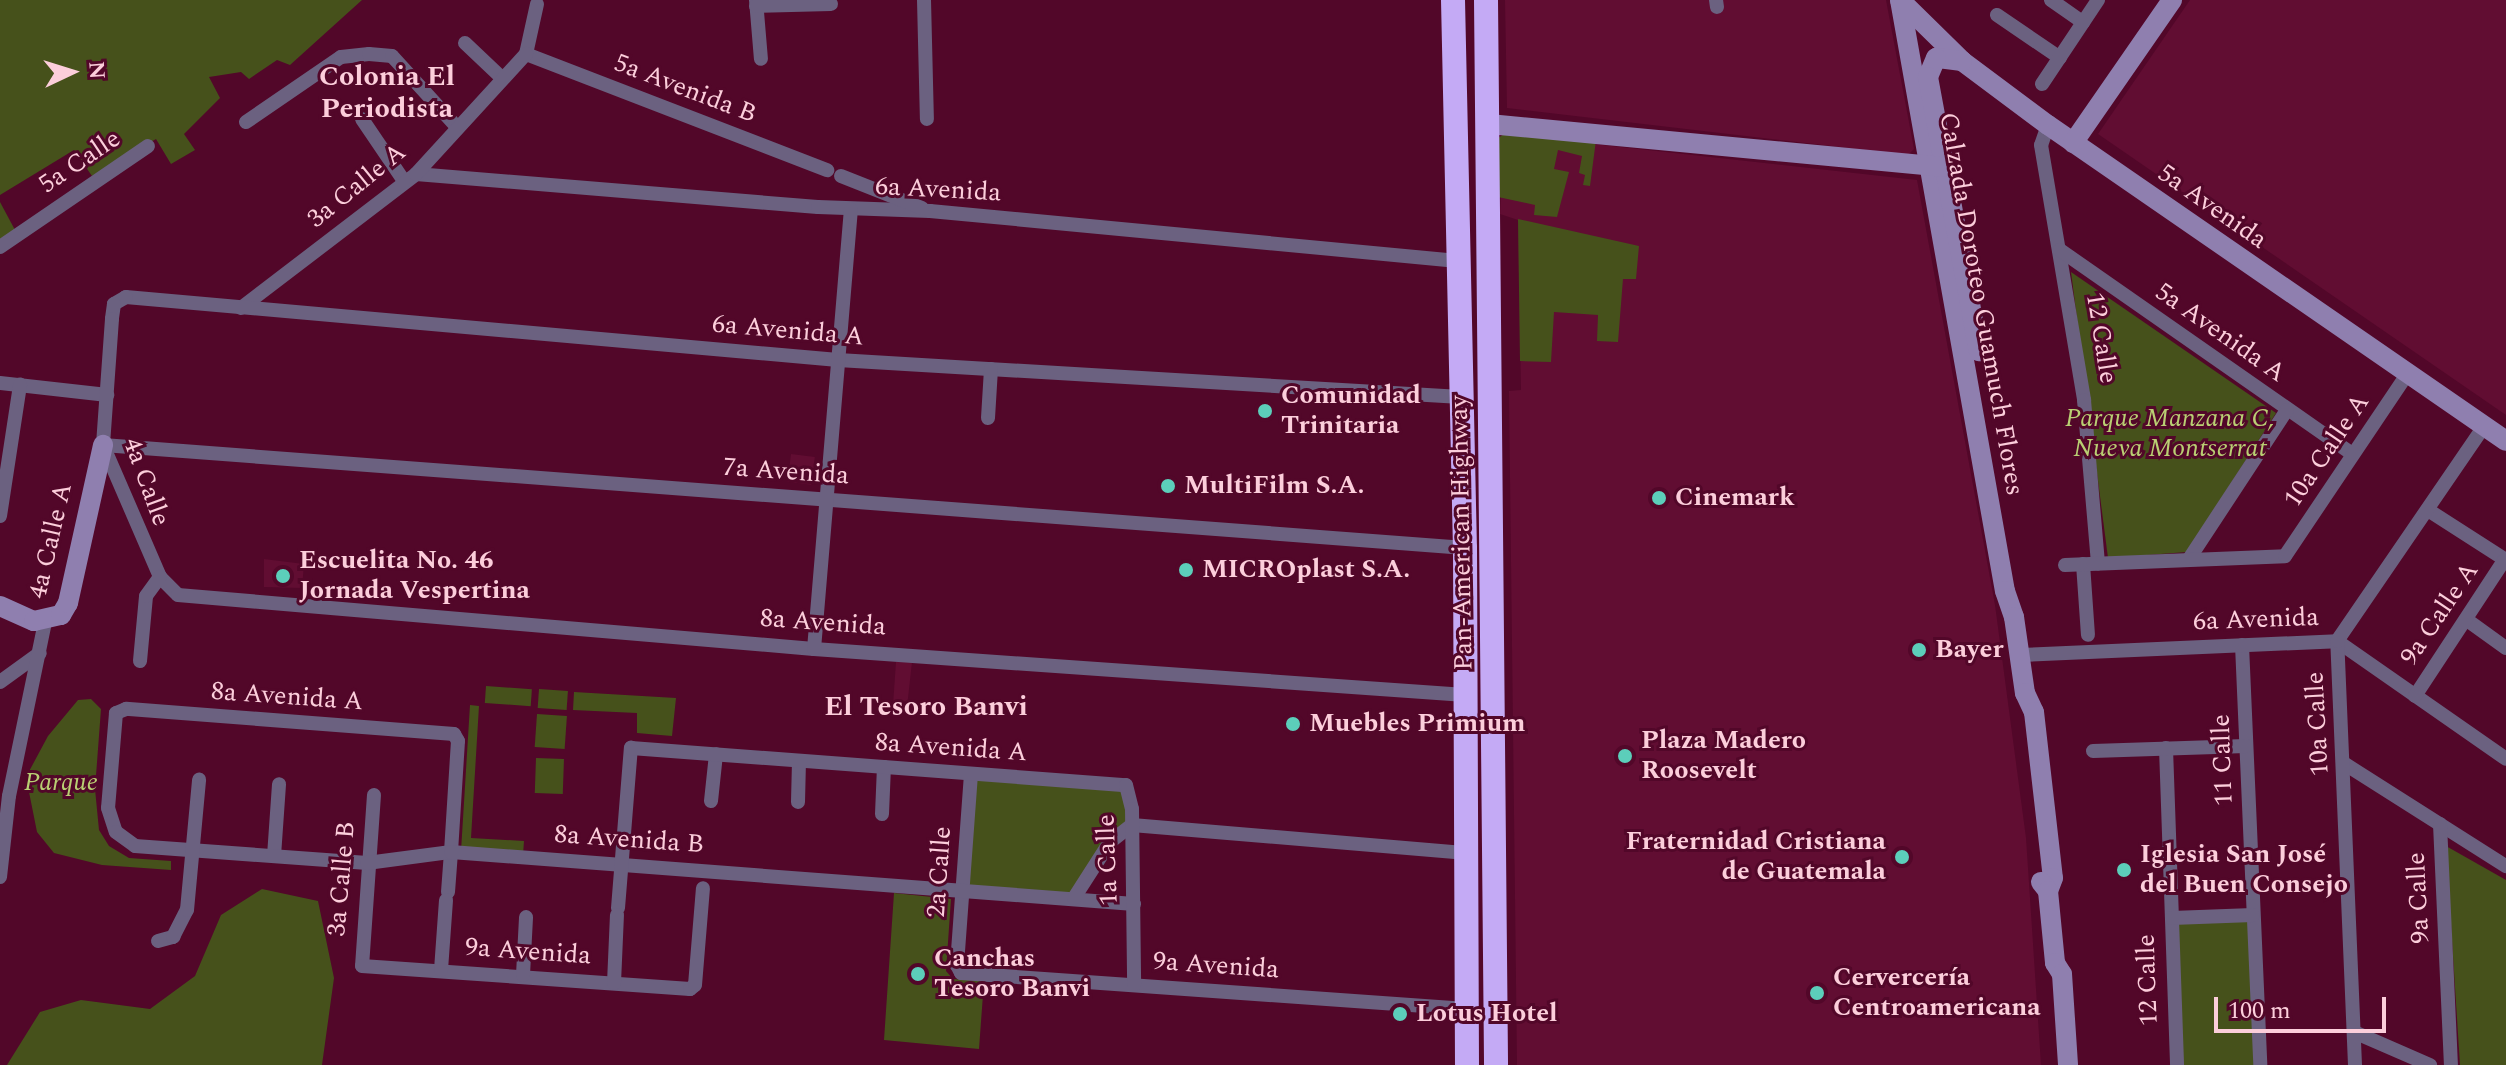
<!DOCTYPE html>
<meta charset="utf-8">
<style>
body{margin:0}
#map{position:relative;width:2506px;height:1065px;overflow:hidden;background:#520729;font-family:Spectral,serif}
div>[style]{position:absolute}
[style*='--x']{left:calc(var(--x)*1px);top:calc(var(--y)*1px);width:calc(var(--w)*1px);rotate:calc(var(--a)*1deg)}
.built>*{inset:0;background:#610d32;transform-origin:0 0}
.green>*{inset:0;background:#46511b;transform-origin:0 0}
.street>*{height:14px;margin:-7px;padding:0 7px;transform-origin:7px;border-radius:7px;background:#6b6180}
.secondary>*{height:20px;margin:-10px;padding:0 10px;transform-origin:10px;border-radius:10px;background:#8f7faf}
.highway>*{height:24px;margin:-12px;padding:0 12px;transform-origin:12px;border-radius:12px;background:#c4aaf5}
.dots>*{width:22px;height:22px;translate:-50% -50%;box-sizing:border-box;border:4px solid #520729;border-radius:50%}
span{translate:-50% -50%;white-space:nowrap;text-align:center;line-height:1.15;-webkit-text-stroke:6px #520729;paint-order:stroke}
.street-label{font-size:26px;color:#fccedb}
.poi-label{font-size:26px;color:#fccedb;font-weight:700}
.left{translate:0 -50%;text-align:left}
.right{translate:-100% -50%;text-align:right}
.park-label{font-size:26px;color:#b9cf73;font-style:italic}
.neighbourhood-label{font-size:28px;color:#fccedb;font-weight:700}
.north{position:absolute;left:32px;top:32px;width:80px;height:80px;-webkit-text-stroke:6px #520729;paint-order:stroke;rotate:86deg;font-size:22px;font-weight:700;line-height:32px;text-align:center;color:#fccedb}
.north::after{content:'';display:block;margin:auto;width:28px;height:36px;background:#fccedb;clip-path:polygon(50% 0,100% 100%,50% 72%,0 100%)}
.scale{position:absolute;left:2214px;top:997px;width:172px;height:36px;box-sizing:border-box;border:4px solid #fccedb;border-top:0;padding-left:10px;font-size:24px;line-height:28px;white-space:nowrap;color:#fccedb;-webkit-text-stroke:6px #520729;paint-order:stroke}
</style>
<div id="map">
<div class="built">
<div style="clip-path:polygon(1505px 0,1886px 0,1914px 149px,1908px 155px,1507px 108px)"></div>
<div style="clip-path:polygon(2190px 0,2506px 0,2506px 415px,2098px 134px)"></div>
<div style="clip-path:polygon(1504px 134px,1917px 180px,1995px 605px,2026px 838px,2041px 1065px,1517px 1065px,1509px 391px,1521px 390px,1518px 220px,1500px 214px)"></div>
<div style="left:791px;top:454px;width:24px;height:28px;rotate:7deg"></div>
<div style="clip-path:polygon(264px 559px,304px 564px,302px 588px,264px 587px)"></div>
<div style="clip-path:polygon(896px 662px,912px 662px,907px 707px,893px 705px)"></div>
</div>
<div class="green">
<div style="clip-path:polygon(0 0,362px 0,290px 65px,277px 60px,249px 79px,241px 72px,209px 77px,220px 98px,184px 134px,195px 150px,171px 164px,156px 139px,92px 176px,74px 150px,0 195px)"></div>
<div style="clip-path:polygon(1504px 134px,1596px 140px,1590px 186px,1583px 185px,1585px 175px,1579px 173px,1582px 156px,1558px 150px,1554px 169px,1569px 172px,1557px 217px,1534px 215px,1535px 205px,1498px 197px,1498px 138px)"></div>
<div style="clip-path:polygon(0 202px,15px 230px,0 241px)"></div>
<div style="clip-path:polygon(1518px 219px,1639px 246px,1636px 279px,1623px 279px,1618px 342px,1597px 341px,1598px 315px,1554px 312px,1551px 362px,1520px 361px)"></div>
<div style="clip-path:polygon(2071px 272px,2276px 413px,2187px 552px,2108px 558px)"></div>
<div style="left:486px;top:686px;width:46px;height:17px;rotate:4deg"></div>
<div style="left:539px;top:689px;width:29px;height:19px;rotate:4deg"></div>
<div style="clip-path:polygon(574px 692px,676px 698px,672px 736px,637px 733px,637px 713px,573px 710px)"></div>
<div style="clip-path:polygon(91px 699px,101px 709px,95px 789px,99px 830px,109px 846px,129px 858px,171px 861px,171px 870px,102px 865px,54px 853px,37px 832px,26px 777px,48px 736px,78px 700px)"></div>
<div style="clip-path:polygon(470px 705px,479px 706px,471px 838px,524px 841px,523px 855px,461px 851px)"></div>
<div style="left:537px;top:714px;width:30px;height:33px;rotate:4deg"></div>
<div style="left:536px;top:758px;width:28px;height:35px;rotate:2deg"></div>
<div style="clip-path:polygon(975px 778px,1125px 789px,1128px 823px,1072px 894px,968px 886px)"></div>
<div style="clip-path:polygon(2446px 846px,2506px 880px,2506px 1065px,2460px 1065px)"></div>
<div style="clip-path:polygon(262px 889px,318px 901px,334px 978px,322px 1065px,7px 1065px,40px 1012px,81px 1000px,150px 1009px,195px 976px,221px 915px)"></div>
<div style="clip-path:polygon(894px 893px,951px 899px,946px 971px,953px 979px,984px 981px,979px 1049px,884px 1040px)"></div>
<div style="left:2250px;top:919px;width:146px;height:74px;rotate:88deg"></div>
</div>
<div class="street">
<div style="--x:756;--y:0;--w:59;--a:85.2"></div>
<div style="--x:924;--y:0;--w:119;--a:88.6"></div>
<div style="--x:1716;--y:0;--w:7;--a:82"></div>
<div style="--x:2051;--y:0;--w:39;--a:35"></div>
<div style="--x:756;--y:6;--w:75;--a:-1.5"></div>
<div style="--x:1997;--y:15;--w:76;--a:34.3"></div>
<div style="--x:465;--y:43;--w:52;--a:43.5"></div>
<div style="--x:526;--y:54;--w:323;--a:21.1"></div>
<div style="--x:526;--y:54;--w:51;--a:-77.6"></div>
<div style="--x:2042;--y:84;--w:101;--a:-56.3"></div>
<div style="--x:362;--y:119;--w:75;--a:55.9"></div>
<div style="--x:246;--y:122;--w:115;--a:-34.4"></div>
<div style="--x:341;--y:57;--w:28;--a:-6"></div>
<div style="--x:369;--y:54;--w:23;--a:5"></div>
<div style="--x:392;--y:56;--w:95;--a:47.6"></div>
<div style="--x:2048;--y:125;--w:21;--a:109"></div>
<div style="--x:2041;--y:145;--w:259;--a:80.4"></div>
<div style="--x:2084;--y:400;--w:164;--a:85.1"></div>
<div style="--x:416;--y:174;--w:403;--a:4.7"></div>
<div style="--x:818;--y:207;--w:112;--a:2"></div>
<div style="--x:930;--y:211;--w:530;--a:5.41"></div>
<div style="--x:841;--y:176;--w:87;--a:21.6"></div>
<div style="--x:0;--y:247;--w:179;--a:-34.3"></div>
<div style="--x:2060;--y:250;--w:356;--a:34.9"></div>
<div style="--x:241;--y:308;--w:220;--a:-37.4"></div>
<div style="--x:416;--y:174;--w:163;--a:-47.5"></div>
<div style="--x:0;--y:383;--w:108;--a:6.4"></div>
<div style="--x:1461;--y:397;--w:624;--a:-176.6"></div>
<div style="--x:838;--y:360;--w:715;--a:-174.94"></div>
<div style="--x:126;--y:297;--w:14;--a:150"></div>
<div style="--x:114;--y:304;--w:15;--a:98"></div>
<div style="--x:112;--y:319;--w:126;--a:94.1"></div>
<div style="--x:103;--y:445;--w:144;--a:66.6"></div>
<div style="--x:160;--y:577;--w:25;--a:45"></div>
<div style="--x:178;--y:595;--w:638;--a:4.85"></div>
<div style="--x:814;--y:649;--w:653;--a:4.04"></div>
<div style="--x:988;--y:418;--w:49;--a:-86.5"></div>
<div style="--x:103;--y:445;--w:1366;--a:4.32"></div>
<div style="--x:2428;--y:510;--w:93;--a:32.7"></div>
<div style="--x:0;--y:516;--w:133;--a:-81.3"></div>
<div style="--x:2189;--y:559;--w:178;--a:-56.7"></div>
<div style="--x:2083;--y:564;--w:71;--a:86"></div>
<div style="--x:2065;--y:565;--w:220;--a:-2.3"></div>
<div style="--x:2285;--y:556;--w:220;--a:-56.1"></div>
<div style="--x:2467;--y:620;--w:48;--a:35.7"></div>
<div style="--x:2242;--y:645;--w:420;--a:87.5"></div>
<div style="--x:814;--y:649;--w:441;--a:-85.2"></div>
<div style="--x:2020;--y:655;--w:317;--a:-2.5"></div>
<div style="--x:2337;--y:641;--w:206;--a:34.9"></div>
<div style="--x:140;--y:661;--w:65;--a:-84.7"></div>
<div style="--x:146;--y:596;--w:24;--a:-54"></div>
<div style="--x:0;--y:682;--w:49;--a:-35.9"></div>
<div style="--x:2415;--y:696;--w:164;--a:-56.7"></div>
<div style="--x:2166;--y:748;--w:317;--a:88"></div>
<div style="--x:2093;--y:751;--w:153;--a:-1.9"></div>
<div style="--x:2345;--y:764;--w:191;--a:32.4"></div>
<div style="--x:971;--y:774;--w:192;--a:94.2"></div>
<div style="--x:957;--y:965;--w:9;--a:63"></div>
<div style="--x:961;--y:973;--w:507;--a:4.07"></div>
<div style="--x:374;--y:795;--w:171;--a:94"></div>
<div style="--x:362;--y:966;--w:329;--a:4"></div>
<div style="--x:690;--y:989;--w:6;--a:-39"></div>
<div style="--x:695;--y:985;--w:97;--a:-85.3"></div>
<div style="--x:711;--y:801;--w:47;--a:-83.9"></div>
<div style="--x:798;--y:802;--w:41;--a:-88.6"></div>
<div style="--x:882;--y:814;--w:47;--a:-87.6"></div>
<div style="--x:2440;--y:824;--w:241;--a:87.4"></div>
<div style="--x:274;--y:856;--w:72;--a:-86"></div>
<div style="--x:0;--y:877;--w:81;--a:-83.7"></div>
<div style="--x:9;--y:796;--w:178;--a:-78.3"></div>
<div style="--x:448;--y:892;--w:40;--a:-85.7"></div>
<div style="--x:451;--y:852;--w:111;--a:-86.4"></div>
<div style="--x:458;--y:741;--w:8;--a:-120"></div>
<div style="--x:454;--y:734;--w:329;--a:-175.6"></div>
<div style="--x:126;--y:709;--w:11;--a:158"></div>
<div style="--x:116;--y:713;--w:95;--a:94.8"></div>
<div style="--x:108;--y:808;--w:25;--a:72"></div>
<div style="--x:116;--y:832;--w:24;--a:36"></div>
<div style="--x:135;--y:846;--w:233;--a:4.2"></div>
<div style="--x:367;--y:863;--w:85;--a:-7.5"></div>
<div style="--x:451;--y:852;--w:685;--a:4.35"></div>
<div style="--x:1074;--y:898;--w:67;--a:-57.3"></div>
<div style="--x:1110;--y:842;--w:28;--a:-38"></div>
<div style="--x:1132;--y:825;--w:336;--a:4.8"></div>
<div style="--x:618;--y:908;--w:161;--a:-85.4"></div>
<div style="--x:631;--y:748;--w:496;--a:4.3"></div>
<div style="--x:1126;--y:785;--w:25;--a:76"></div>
<div style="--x:1132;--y:809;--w:175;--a:89.3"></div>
<div style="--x:2172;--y:918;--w:81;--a:-2.1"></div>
<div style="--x:158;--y:941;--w:16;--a:-15"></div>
<div style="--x:173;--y:937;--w:30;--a:-63"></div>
<div style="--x:187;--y:910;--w:131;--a:-84.7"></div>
<div style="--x:441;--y:970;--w:70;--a:-85.9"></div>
<div style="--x:523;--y:975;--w:58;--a:-87"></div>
<div style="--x:614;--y:983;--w:68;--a:-87.5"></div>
<div style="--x:2354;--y:1032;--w:83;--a:23.5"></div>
<div style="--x:2355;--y:1065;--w:424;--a:-92.4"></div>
<div style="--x:2337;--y:641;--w:260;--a:-55.6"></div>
</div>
<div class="secondary">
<div style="--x:1900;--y:0;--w:600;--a:79.93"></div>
<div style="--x:2005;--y:591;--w:28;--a:71"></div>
<div style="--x:2014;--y:617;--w:77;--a:81.8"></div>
<div style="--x:2025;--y:693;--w:21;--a:65"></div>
<div style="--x:2034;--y:712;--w:167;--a:83.5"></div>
<div style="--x:2053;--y:878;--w:14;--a:111"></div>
<div style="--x:1900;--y:0;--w:87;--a:44.5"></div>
<div style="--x:1962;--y:61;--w:107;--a:36.7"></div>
<div style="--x:2048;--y:125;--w:556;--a:34.6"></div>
<div style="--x:1962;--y:61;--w:26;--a:-173"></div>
<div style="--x:1936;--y:58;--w:21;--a:113"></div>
<div style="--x:1928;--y:77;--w:279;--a:79.5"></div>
<div style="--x:1489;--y:124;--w:456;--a:5.4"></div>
<div style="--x:2073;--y:143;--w:174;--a:-55.3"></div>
<div style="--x:0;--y:606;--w:37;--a:24"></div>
<div style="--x:34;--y:621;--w:28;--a:-13"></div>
<div style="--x:61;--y:615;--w:14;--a:-60"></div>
<div style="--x:68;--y:603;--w:162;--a:-77.5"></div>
<div style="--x:2041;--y:882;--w:11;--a:52"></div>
<div style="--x:2048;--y:891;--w:72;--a:84.4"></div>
<div style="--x:2055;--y:963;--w:13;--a:58"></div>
<div style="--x:2062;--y:974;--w:91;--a:86.2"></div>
</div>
<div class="highway">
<div style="--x:1453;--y:0;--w:548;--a:88.75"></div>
<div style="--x:1465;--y:548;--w:517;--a:89.78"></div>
<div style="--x:1486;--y:0;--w:1065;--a:89.46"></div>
</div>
<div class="dots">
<div style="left:1265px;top:411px;background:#5cceba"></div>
<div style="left:1168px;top:486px;background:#5cceba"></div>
<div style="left:1659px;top:498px;background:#5cceba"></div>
<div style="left:1186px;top:570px;background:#5cceba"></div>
<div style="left:283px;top:576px;background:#5cceba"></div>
<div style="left:1919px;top:650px;background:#5cceba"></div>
<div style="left:1293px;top:724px;background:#5cceba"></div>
<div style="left:1625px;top:756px;background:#5cceba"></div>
<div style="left:1902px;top:857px;background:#5cceba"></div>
<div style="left:2124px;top:870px;background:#5cceba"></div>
<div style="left:918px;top:974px;background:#5cceba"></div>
<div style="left:1817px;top:993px;background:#5cceba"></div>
<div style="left:1400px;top:1014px;background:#5cceba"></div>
</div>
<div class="street-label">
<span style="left:685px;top:89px;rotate:21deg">5a Avenida B</span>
<span style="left:80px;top:162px;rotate:-34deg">5a Calle</span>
<span style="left:357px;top:186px;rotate:-39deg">3a Calle A</span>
<span style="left:938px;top:190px;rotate:3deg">6a Avenida</span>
<span style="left:2212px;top:207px;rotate:35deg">5a Avenida</span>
<span style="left:1981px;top:304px;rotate:80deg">Calzada Doroteo Guamuch Flores</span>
<span style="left:788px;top:331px;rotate:5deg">6a Avenida A</span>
<span style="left:2220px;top:333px;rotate:35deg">5a Avenida A</span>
<span style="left:2101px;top:338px;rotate:81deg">12 Calle</span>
<span style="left:2327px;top:451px;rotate:-56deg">10a Calle A</span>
<span style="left:786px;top:472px;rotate:4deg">7a Avenida</span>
<span style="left:146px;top:482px;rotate:70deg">4a Calle</span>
<span style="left:1462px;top:533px;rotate:-91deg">Pan-American Highway</span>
<span style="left:51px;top:541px;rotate:-77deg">4a Calle A</span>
<span style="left:2440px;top:614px;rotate:-56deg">9a Calle A</span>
<span style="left:2256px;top:620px;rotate:-2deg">6a Avenida</span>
<span style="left:823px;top:623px;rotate:4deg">8a Avenida</span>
<span style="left:287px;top:697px;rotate:4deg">8a Avenida A</span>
<span style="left:2318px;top:724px;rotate:-93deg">10a Calle</span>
<span style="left:951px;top:748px;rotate:4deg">8a Avenida A</span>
<span style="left:2223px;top:760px;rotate:-92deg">11 Calle</span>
<span style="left:629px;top:840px;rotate:4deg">8a Avenida B</span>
<span style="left:1108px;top:860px;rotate:-92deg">1a Calle</span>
<span style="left:940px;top:872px;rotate:-86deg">2a Calle</span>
<span style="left:342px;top:879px;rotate:-85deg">3a Calle B</span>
<span style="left:2419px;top:898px;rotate:-93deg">9a Calle</span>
<span style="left:528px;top:952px;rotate:4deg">9a Avenida</span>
<span style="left:1216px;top:966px;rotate:4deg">9a Avenida</span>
<span style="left:2148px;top:980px;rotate:-92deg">12 Calle</span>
</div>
<div class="poi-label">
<span class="left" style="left:1281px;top:411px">Comunidad<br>Trinitaria</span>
<span class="left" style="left:1184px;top:486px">MultiFilm S.A.</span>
<span class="left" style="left:1675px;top:498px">Cinemark</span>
<span class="left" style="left:299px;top:576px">Escuelita No. 46<br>Jornada Vespertina</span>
<span class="left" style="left:1202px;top:570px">MICROplast S.A.</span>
<span class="left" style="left:1935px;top:650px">Bayer</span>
<span class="left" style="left:1309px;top:724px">Muebles Primium</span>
<span class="left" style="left:1641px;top:756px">Plaza Madero<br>Roosevelt</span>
<span class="right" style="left:1886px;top:857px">Fraternidad Cristiana<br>de Guatemala</span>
<span class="left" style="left:2140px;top:870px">Iglesia San José<br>del Buen Consejo</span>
<span class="left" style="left:934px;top:974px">Canchas<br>Tesoro Banvi</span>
<span class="left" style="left:1833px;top:993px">Cervercería<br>Centroamericana</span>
<span class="left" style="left:1416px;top:1014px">Lotus Hotel</span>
</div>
<div class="park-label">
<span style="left:2170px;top:434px">Parque Manzana C,<br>Nueva Montserrat</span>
<span style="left:61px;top:783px">Parque</span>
</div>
<div class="neighbourhood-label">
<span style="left:387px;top:93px">Colonia El<br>Periodista</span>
<span style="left:926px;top:707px">El Tesoro Banvi</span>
</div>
<div class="north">N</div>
<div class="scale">100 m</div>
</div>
